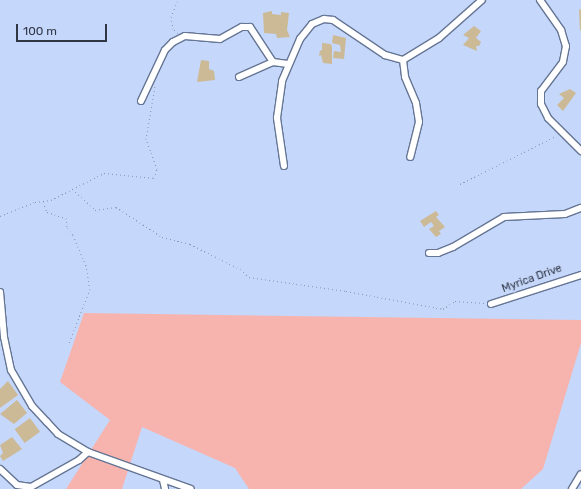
<!DOCTYPE html>
<style>
body{margin:0}
#map{position:relative;width:581px;height:489px;overflow:hidden;background:#c5d7fa;font-family:Rubik,sans-serif}
div>[style]{position:absolute}
[style*='--x']{left:calc(var(--x)*1px);top:calc(var(--y)*1px);width:calc(var(--w)*1px);rotate:calc(var(--a)*1deg)}
.green>*{inset:0;background:#f7b4ae}
.building>*{inset:0;background:#ccba97;transform-origin:0 0}
.path>*{height:1px;margin-top:-0.5px;transform-origin:0;background:repeating-linear-gradient(90deg,#8895af 0 1px,transparent 0 4px)}
.roads{filter:drop-shadow(1px 0 #657594) drop-shadow(-1px 0 #657594) drop-shadow(0 1px #657594) drop-shadow(0 -1px #657594)}
.minor>*{height:6px;margin:-3px;padding:0 3px;transform-origin:3px;border-radius:3px;background:#fff}
span{translate:-50% -50%;white-space:nowrap;text-align:center;line-height:1.15;-webkit-text-stroke:4px #c5d7fa;paint-order:stroke}
.street-label{font-size:11px;color:#303644}
.scale{position:absolute;left:16px;top:24px;width:91px;height:18px;box-sizing:border-box;border:2px solid #303644;border-top:0;padding-left:5px;font-size:12px;line-height:14px;white-space:nowrap;color:#303644;-webkit-text-stroke:3px #c5d7fa;paint-order:stroke}
</style>
<div id="map">
<div class="green">
<div style="clip-path:polygon(84px 313px,581px 320px,581px 343px,543px 469px,521px 489px,249px 489px,235px 468px,142px 427px,122px 489px,66px 489px,110px 420px,60px 382px)"></div>
</div>
<div class="building">
<div style="clip-path:polygon(579px 9px,581px 10px,581px 30px,580px 30px)"></div>
<div style="clip-path:polygon(272px 11px,272px 14px,281px 15px,281px 12px,289px 13px,287px 30px,290px 37px,277px 38px,276px 34px,264px 33px,263px 13px)"></div>
<div style="clip-path:polygon(474px 26px,481px 31px,476px 38px,481px 42px,479px 46px,476px 46px,477px 51px,463px 45px,469px 38px,463px 35px)"></div>
<div style="clip-path:polygon(333px 35px,346px 38px,344px 59px,333px 58px,334px 51px,341px 52px,340px 45px,332px 43px)"></div>
<div style="clip-path:polygon(322px 43px,331px 44px,332px 47px,332px 64px,323px 63px,321px 55px,319px 56px,320px 50px,322px 51px)"></div>
<div style="clip-path:polygon(201px 60px,209px 61px,209px 69px,214px 71px,215px 80px,197px 82px)"></div>
<div style="clip-path:polygon(570px 89px,576px 93px,563px 111px,557px 105px,564px 98px,559px 94px)"></div>
<div style="clip-path:polygon(436px 211px,439px 215px,436px 217px,445px 227px,439px 231px,441px 234px,436px 237px,429px 229px,434px 226px,431px 222px,424px 227px,420px 221px)"></div>
<div style="clip-path:polygon(8px 381px,18px 395px,0 408px,0 389px)"></div>
<div style="clip-path:polygon(17px 400px,27px 413px,14px 424px,0 414px)"></div>
<div style="left:30px;top:418px;width:17px;height:19px;rotate:54deg"></div>
<div style="clip-path:polygon(12px 437px,22px 449px,3px 461px,0 456px,3px 453px,0 445px)"></div>
</div>
<div class="path">
<div style="--x:178;--y:33;--w:6;--a:-141"></div>
<div style="--x:173;--y:29;--w:12;--a:-99"></div>
<div style="--x:171;--y:17;--w:18;--a:-68"></div>
<div style="--x:460;--y:184;--w:107;--a:-26.6"></div>
<div style="--x:72;--y:189;--w:31;--a:42"></div>
<div style="--x:95;--y:210;--w:21;--a:-8"></div>
<div style="--x:116;--y:207;--w:55;--a:33.1"></div>
<div style="--x:162;--y:237;--w:29;--a:14"></div>
<div style="--x:190;--y:244;--w:56;--a:26.6"></div>
<div style="--x:240;--y:269;--w:12;--a:42"></div>
<div style="--x:249;--y:277;--w:98;--a:8.2"></div>
<div style="--x:346;--y:291;--w:99;--a:10.5"></div>
<div style="--x:443;--y:309;--w:14;--a:-34"></div>
<div style="--x:455;--y:301;--w:30;--a:4"></div>
<div style="--x:43;--y:202;--w:11;--a:68"></div>
<div style="--x:47;--y:212;--w:20;--a:18"></div>
<div style="--x:66;--y:218;--w:10;--a:84"></div>
<div style="--x:67;--y:228;--w:9;--a:49"></div>
<div style="--x:73;--y:235;--w:33;--a:67"></div>
<div style="--x:86;--y:265;--w:24;--a:81"></div>
<div style="--x:90;--y:289;--w:58;--a:111.3"></div>
<div style="--x:0;--y:216;--w:38;--a:-22"></div>
<div style="--x:35;--y:202;--w:16;--a:-7"></div>
<div style="--x:51;--y:200;--w:59;--a:-27"></div>
<div style="--x:104;--y:173;--w:50;--a:5.7"></div>
<div style="--x:154;--y:178;--w:9;--a:-72"></div>
<div style="--x:157;--y:169;--w:32;--a:-110"></div>
<div style="--x:146;--y:139;--w:54;--a:-80.4"></div>
</div>
<div class="roads">
<div class="minor">
<div style="--x:540;--y:0;--w:37;--a:55"></div>
<div style="--x:561;--y:30;--w:17;--a:73"></div>
<div style="--x:566;--y:46;--w:16;--a:101"></div>
<div style="--x:563;--y:62;--w:36;--a:127"></div>
<div style="--x:541;--y:91;--w:13;--a:90"></div>
<div style="--x:541;--y:104;--w:16;--a:63"></div>
<div style="--x:548;--y:118;--w:47;--a:45"></div>
<div style="--x:403;--y:60;--w:17;--a:83"></div>
<div style="--x:405;--y:77;--w:28;--a:67"></div>
<div style="--x:416;--y:103;--w:19;--a:81"></div>
<div style="--x:419;--y:122;--w:36;--a:104"></div>
<div style="--x:239;--y:77;--w:37;--a:-24"></div>
<div style="--x:141;--y:101;--w:56;--a:-64.8"></div>
<div style="--x:165;--y:50;--w:11;--a:-45"></div>
<div style="--x:173;--y:42;--w:13;--a:-27"></div>
<div style="--x:185;--y:36;--w:35;--a:5"></div>
<div style="--x:220;--y:39;--w:25;--a:-29"></div>
<div style="--x:242;--y:27;--w:8;--a:0"></div>
<div style="--x:250;--y:27;--w:42;--a:56.7"></div>
<div style="--x:273;--y:62;--w:15;--a:8"></div>
<div style="--x:284;--y:166;--w:49;--a:-98.3"></div>
<div style="--x:277;--y:118;--w:37;--a:-82"></div>
<div style="--x:282;--y:81;--w:46;--a:-66.8"></div>
<div style="--x:300;--y:39;--w:19;--a:-51"></div>
<div style="--x:312;--y:24;--w:13;--a:-23"></div>
<div style="--x:324;--y:19;--w:9;--a:6"></div>
<div style="--x:333;--y:20;--w:63;--a:33.9"></div>
<div style="--x:385;--y:55;--w:19;--a:16"></div>
<div style="--x:403;--y:60;--w:42;--a:-31.4"></div>
<div style="--x:439;--y:38;--w:57;--a:-41.5"></div>
<div style="--x:429;--y:253;--w:9;--a:0"></div>
<div style="--x:438;--y:253;--w:16;--a:-22"></div>
<div style="--x:453;--y:247;--w:59;--a:-30.5"></div>
<div style="--x:504;--y:217;--w:61;--a:-2.8"></div>
<div style="--x:565;--y:214;--w:17;--a:-21"></div>
<div style="--x:0;--y:292;--w:45;--a:84.9"></div>
<div style="--x:4;--y:337;--w:34;--a:78"></div>
<div style="--x:11;--y:370;--w:42;--a:59.7"></div>
<div style="--x:32;--y:406;--w:22;--a:47"></div>
<div style="--x:47;--y:422;--w:16;--a:47"></div>
<div style="--x:58;--y:434;--w:35;--a:31"></div>
<div style="--x:88;--y:452;--w:109;--a:19.8"></div>
<div style="--x:491;--y:304;--w:95;--a:-17.9"></div>
<div style="--x:0;--y:469;--w:23;--a:43"></div>
<div style="--x:17;--y:485;--w:14;--a:8"></div>
<div style="--x:31;--y:487;--w:55;--a:-29.4"></div>
<div style="--x:79;--y:460;--w:12;--a:-42"></div>
<div style="--x:163;--y:480;--w:9;--a:77"></div>
<div style="--x:572;--y:489;--w:17;--a:-59"></div>
</div>
</div>
<div class="street-label">
<span style="left:532px;top:279px;rotate:-20deg">Myrica Drive</span>
</div>
<div class="scale">100 m</div>
</div>
